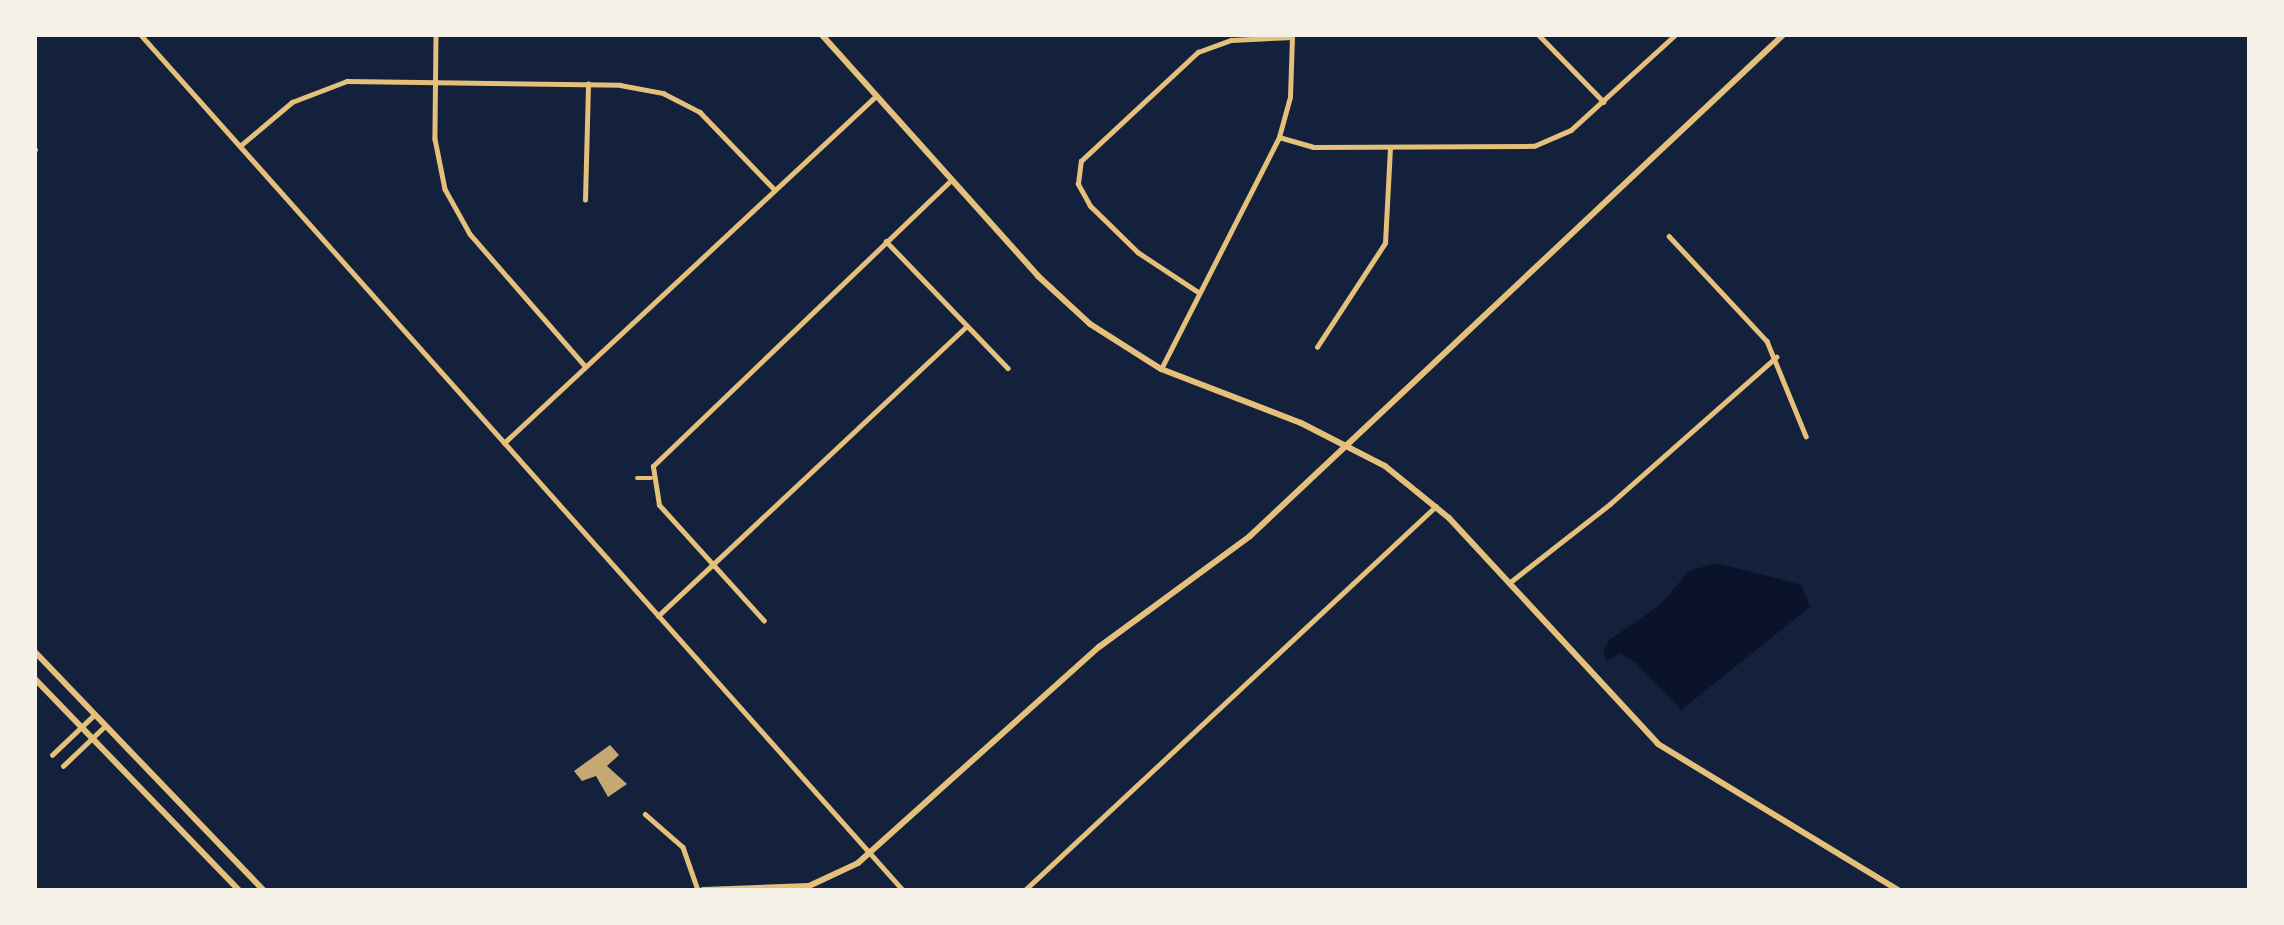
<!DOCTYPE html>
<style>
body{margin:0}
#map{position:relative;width:2284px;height:925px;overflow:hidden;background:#14213d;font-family:Inter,sans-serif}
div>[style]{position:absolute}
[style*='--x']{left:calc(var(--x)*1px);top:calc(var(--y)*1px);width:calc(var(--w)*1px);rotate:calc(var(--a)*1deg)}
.water>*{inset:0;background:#0b132b}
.building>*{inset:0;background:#c6a872}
.pedestrian>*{height:3.5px;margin:-1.75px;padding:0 1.75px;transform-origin:1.75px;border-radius:1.75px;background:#e5c07b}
.minor>*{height:4.5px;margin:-2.25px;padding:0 2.25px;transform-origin:2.25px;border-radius:2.25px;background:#e5c07b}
.tertiary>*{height:6px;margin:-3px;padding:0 3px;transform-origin:3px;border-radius:3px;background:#e5c07b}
.secondary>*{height:6px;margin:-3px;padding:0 3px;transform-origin:3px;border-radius:3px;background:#e5c07b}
span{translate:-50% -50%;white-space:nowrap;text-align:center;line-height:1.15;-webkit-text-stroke:5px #f6f1e7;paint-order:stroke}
.frame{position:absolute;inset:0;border:37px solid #f6f1e7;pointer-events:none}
</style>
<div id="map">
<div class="water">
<div style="clip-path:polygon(1716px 563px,1802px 585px,1810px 607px,1681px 710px,1636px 663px,1621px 653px,1607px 661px,1603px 653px,1609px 640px,1660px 605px,1689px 571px)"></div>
</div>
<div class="building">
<div style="clip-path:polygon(610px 745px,619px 755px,607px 766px,627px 784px,608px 797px,596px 776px,582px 781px,574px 771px)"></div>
</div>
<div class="pedestrian">
<div style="--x:35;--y:150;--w:1;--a:0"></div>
</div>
<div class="minor">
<div style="--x:141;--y:35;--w:1145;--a:48.29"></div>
<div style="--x:436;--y:35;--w:104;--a:90.6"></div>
<div style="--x:435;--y:139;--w:51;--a:78.7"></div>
<div style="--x:445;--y:189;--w:51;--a:60.9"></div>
<div style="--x:470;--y:234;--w:176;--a:48.9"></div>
<div style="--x:1539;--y:35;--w:93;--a:45.9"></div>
<div style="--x:1279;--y:137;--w:35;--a:16"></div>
<div style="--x:1313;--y:147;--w:221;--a:-0.3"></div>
<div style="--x:1534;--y:146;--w:40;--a:-23.4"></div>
<div style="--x:1571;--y:130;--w:141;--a:-42.4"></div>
<div style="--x:240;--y:146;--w:68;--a:-40.2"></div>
<div style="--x:292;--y:102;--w:59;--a:-20.9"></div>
<div style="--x:347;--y:81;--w:273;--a:0.8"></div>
<div style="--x:620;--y:85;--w:44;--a:10.5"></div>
<div style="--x:663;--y:93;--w:42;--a:27.2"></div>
<div style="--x:700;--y:112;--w:108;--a:46.1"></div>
<div style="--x:585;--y:200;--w:116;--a:-88.5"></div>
<div style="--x:1669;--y:236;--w:144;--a:47"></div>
<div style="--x:1767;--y:341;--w:103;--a:67.7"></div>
<div style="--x:886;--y:241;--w:176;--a:46.2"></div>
<div style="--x:1199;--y:293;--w:73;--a:-146.7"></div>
<div style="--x:1138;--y:253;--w:67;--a:-135.6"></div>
<div style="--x:1090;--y:206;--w:25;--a:-119"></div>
<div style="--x:1078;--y:184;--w:23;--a:-83"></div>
<div style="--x:1081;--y:161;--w:160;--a:-43"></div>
<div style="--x:1198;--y:52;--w:35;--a:-20"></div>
<div style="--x:1231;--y:40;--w:61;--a:-2.8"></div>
<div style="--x:1317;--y:347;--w:124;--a:-56.8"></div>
<div style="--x:1385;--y:243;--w:95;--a:-87"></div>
<div style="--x:1161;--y:369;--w:260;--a:-63"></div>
<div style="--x:1279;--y:137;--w:41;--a:-74.6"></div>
<div style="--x:1290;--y:97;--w:61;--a:-88.1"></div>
<div style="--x:504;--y:443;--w:509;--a:-43.01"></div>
<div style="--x:637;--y:478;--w:14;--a:0"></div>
<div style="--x:1509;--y:583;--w:128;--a:-38"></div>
<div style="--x:1610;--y:504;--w:222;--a:-41.5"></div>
<div style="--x:658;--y:616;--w:422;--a:-43.2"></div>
<div style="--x:764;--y:621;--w:156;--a:-132.2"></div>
<div style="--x:659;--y:505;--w:39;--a:-99"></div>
<div style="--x:653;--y:466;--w:413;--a:-43.8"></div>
<div style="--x:52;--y:755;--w:58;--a:-43.6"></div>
<div style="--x:63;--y:766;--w:57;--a:-43.6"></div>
<div style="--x:645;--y:814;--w:50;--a:41"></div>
<div style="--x:683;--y:847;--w:46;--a:70.8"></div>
<div style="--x:1025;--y:890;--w:562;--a:-43.05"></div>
</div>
<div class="tertiary">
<div style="--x:822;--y:35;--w:324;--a:48.1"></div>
<div style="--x:1038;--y:276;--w:71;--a:42.7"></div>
<div style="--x:1090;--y:324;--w:84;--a:32.4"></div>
<div style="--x:1161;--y:369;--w:150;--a:21.1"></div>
<div style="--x:1301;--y:423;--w:94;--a:27.1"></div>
<div style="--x:1385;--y:466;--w:82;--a:39.1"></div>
<div style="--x:1449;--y:518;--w:308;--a:47.2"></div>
<div style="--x:1658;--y:744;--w:281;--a:31.3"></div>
</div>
<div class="secondary">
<div style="--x:35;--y:652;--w:330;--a:46.2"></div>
<div style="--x:35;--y:679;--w:293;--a:46"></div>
<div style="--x:703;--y:890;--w:106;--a:-2.2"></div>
<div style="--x:809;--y:886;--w:54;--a:-25.1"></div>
<div style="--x:858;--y:863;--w:324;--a:-41.9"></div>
<div style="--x:1099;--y:647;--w:187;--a:-36.3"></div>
<div style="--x:1250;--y:536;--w:731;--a:-43.23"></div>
</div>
<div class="frame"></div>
</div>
